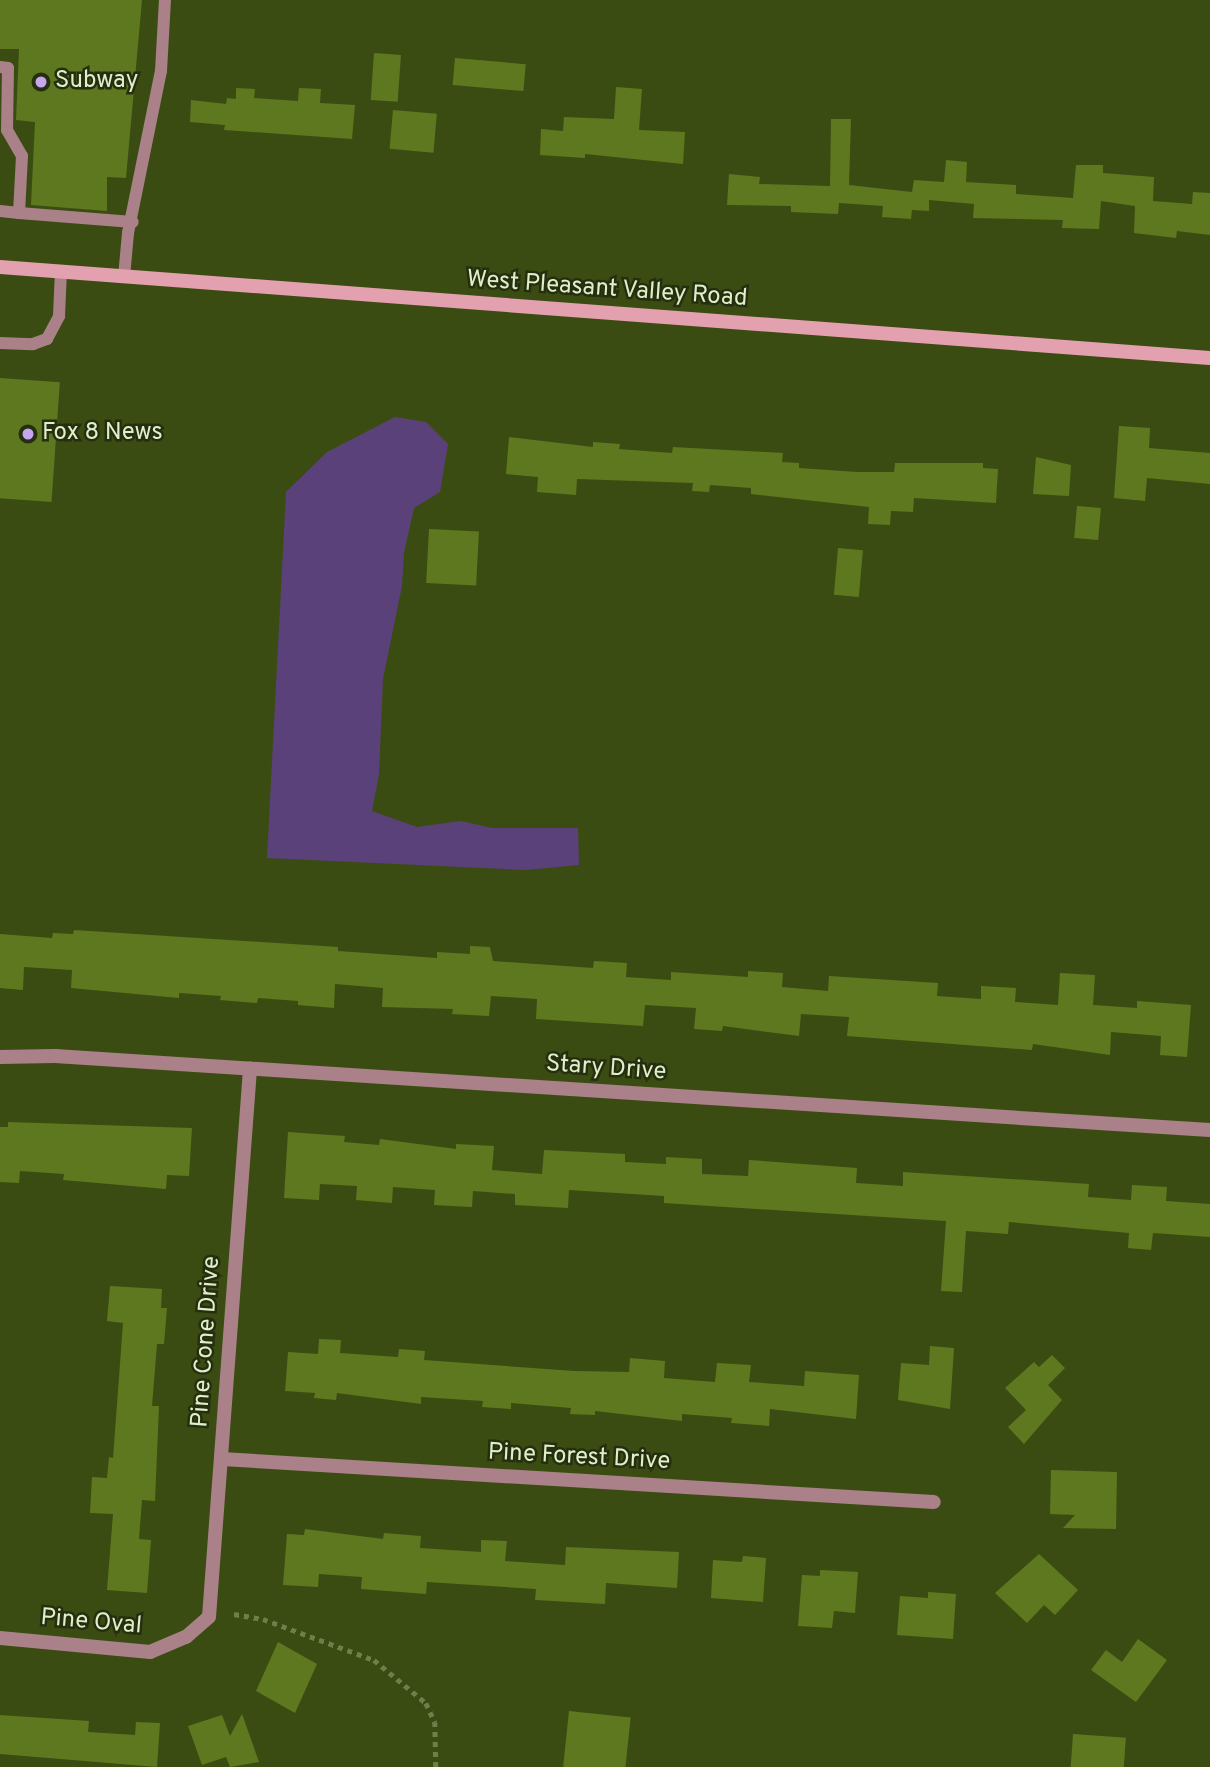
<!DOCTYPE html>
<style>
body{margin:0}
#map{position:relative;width:1210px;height:1767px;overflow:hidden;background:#3b4c12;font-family:Overpass,sans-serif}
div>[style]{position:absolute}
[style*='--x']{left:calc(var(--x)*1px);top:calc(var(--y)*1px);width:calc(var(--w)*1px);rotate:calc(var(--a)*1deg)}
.green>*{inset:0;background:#5b4179}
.building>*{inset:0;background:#5e7820;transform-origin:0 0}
.path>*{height:4.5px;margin-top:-2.25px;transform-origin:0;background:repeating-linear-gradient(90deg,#6e7f4b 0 5px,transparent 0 10px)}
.lane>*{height:12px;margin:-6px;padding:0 6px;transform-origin:6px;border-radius:6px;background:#aa8189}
.street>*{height:14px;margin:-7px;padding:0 7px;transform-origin:7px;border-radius:7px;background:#aa8189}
.secondary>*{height:14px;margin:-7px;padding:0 7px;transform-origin:7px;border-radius:7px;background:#e3a1b0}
.dots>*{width:19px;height:19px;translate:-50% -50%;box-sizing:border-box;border:4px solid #252f10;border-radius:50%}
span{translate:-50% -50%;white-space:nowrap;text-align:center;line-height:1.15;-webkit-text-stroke:5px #252f10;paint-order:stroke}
.poi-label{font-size:24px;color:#e0efc9}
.left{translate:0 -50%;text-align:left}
.street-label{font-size:24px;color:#e0efc9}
</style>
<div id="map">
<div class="green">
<div style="clip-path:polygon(395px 417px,426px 422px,448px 444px,440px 492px,414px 508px,404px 553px,402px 586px,383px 679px,379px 774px,372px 811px,417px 827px,461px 821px,492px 828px,578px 828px,579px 865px,526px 870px,267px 858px,286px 492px,327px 452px)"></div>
</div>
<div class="building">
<div style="clip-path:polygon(0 0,142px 0,126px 178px,107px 177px,107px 211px,31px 205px,35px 122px,16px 120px,19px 49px,0 49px)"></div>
<div style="left:374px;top:53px;width:27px;height:47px;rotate:4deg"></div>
<div style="left:455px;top:58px;width:71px;height:27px;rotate:5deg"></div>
<div style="clip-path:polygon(616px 87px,642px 89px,639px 130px,685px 132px,683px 164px,585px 154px,585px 158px,540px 155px,541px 129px,563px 131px,564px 117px,614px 119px)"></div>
<div style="clip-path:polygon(236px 88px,255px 89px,254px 98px,298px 101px,299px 88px,321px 89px,320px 103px,355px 105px,352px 139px,224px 130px,225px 125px,190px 122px,191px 100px,226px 104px,227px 98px,236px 99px)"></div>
<div style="left:393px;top:110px;width:44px;height:39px;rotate:5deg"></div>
<div style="clip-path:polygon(831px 119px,851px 119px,849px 185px,912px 192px,914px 180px,944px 182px,946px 160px,967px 162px,966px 182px,1016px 185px,1016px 194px,1073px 198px,1076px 165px,1103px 165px,1103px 173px,1154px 177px,1153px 201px,1192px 204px,1193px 192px,1210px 193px,1210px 235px,1177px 231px,1176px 238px,1134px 233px,1135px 206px,1101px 201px,1099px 229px,1062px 228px,1063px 220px,973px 218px,974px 204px,929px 200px,929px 211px,912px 210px,911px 219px,882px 217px,883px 206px,839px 203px,838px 214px,791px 212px,791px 206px,727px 205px,729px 174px,760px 177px,759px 184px,830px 186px)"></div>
<div style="left:0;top:378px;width:60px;height:120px;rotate:4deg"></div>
<div style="clip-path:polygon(1119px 426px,1150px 428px,1149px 448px,1210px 453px,1210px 484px,1147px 478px,1145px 501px,1114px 498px)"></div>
<div style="clip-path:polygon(509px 437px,593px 447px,593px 442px,620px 444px,619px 449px,672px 453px,673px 447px,783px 453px,782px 462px,799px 463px,799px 468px,857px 472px,894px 472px,895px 463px,983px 463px,983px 468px,998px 469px,996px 503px,914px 498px,913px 512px,891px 511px,890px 525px,868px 524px,869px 507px,751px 494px,751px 488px,710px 485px,709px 492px,692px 491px,693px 483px,577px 479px,576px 495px,537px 492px,538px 477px,506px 474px)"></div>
<div style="clip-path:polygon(1036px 457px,1071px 465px,1069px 496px,1033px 494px)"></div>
<div style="left:1077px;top:506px;width:24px;height:32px;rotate:5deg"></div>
<div style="left:429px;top:529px;width:50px;height:54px;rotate:3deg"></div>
<div style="left:838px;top:548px;width:25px;height:47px;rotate:5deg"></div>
<div style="clip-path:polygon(74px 930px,338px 947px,338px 951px,437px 958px,437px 952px,470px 954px,470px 946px,490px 947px,493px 961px,593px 968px,594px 961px,627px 963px,626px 977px,671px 980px,671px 972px,748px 977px,748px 971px,783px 973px,782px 987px,828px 991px,829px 976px,938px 983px,937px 996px,981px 999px,981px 986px,1016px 988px,1015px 1002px,1058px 1005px,1060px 973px,1095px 975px,1093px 1005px,1137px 1008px,1137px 1001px,1191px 1005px,1187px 1057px,1160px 1055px,1161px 1036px,1111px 1032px,1110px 1055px,1033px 1044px,1032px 1050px,847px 1036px,849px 1017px,801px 1014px,799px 1036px,723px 1026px,722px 1031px,694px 1029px,696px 1008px,645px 1005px,643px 1026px,536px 1019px,537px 999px,491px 996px,489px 1016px,452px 1014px,453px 1009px,382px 1007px,383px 988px,335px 984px,334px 1008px,298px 1005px,298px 1001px,258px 998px,257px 1003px,220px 1000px,221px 996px,179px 993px,179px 998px,71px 988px,72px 970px,24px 967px,23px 990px,0 988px,0 934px,52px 938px,53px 933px,73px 934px)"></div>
<div style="clip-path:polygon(8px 1122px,192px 1128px,189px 1176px,167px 1175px,166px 1189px,63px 1180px,64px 1174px,20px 1171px,19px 1183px,0 1182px,0 1127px,8px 1127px)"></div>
<div style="clip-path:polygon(288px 1132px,345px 1136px,344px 1142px,379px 1145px,380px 1139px,456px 1149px,456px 1144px,494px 1146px,492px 1170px,542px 1174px,544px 1150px,625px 1154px,625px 1162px,666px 1164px,666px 1157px,702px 1159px,702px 1174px,748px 1176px,749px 1160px,857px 1168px,856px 1183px,903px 1186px,903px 1172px,1089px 1184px,1088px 1197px,1131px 1200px,1132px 1185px,1167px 1187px,1166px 1201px,1210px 1204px,1210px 1237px,1153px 1233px,1151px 1250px,1128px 1248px,1129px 1233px,1009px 1222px,1008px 1234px,966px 1231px,962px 1292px,941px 1291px,946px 1221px,664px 1203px,664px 1196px,569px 1190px,568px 1208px,515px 1205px,515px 1194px,473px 1191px,472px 1207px,434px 1205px,435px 1190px,393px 1187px,392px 1203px,356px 1200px,357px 1186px,320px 1184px,319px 1200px,284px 1198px)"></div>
<div style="clip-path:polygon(110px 1286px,162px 1289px,161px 1308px,167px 1308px,164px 1344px,157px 1344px,152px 1406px,159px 1406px,155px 1501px,142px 1500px,139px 1539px,151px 1540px,147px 1593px,107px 1590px,113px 1514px,90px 1513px,92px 1477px,107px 1478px,109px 1457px,113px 1458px,123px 1323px,107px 1321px)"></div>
<div style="clip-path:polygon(319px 1339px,341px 1340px,340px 1353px,398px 1357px,399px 1349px,425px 1351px,424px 1360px,574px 1371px,629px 1372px,630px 1358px,665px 1361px,664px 1378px,715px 1382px,717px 1363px,751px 1365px,749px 1382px,804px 1386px,805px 1371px,859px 1375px,856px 1419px,770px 1409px,769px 1426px,731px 1423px,732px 1418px,682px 1414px,682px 1421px,595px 1411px,595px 1415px,570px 1414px,571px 1408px,511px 1403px,511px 1409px,482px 1407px,483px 1401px,421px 1397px,421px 1404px,337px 1393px,336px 1400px,314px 1398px,315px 1393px,285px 1391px,288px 1352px,318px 1354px)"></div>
<div style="clip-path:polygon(930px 1346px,954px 1348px,950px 1409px,898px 1400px,901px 1363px,929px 1365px)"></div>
<div style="clip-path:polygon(1052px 1355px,1065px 1368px,1048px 1385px,1062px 1400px,1024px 1444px,1008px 1427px,1026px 1410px,1005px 1388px,1034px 1362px,1039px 1367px)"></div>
<div style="clip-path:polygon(1051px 1470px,1117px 1472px,1116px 1529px,1063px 1528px,1075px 1515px,1050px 1514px)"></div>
<div style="clip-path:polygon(305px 1529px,383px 1539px,384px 1533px,421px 1536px,420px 1548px,481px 1552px,481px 1540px,507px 1541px,505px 1561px,565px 1565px,566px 1547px,679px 1552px,677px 1588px,606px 1583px,605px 1604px,535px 1600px,536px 1589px,427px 1582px,426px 1594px,361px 1589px,362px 1577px,319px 1574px,318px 1587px,283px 1585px,287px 1534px,304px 1535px)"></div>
<div style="clip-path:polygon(1039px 1554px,1078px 1590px,1055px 1615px,1044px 1605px,1027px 1623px,995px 1593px)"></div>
<div style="clip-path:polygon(743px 1556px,766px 1558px,763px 1602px,711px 1598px,713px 1560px,742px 1562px)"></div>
<div style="clip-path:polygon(820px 1570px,858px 1572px,855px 1613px,834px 1611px,832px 1628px,798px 1626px,802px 1575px,820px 1576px)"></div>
<div style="clip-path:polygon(928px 1592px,956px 1594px,953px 1639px,897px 1635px,900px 1596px,928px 1598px)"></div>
<div style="clip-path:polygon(1138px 1639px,1167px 1660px,1136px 1702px,1091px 1670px,1106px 1650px,1122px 1662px)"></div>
<div style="clip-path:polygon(278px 1642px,317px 1664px,295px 1713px,256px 1691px)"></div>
<div style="left:569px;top:1711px;width:62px;height:56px;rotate:6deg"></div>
<div style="clip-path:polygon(242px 1714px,259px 1762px,230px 1767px,226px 1757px,202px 1765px,188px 1726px,222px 1715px,230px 1736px)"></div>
<div style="clip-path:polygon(0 1715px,89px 1721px,88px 1732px,135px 1735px,136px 1722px,160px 1723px,157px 1767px,0 1754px)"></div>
<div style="left:1073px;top:1734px;width:53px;height:33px;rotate:4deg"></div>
</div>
<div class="path">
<div style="--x:234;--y:1614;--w:29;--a:10"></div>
<div style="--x:263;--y:1619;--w:118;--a:20.3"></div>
<div style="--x:374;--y:1660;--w:67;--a:39.6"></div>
<div style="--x:426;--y:1703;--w:21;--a:65"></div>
<div style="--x:435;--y:1722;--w:45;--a:88.7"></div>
</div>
<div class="lane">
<div style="--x:0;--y:67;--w:8;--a:7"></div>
<div style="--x:8;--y:68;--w:62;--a:90.9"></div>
<div style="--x:7;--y:130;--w:30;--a:60"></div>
<div style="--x:22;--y:156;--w:57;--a:93"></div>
<div style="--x:19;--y:213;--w:19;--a:-174"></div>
<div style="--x:19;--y:213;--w:114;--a:4.5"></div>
<div style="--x:124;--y:277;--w:44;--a:-84.8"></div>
<div style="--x:128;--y:233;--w:165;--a:-78.5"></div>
<div style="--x:161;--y:71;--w:71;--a:-86.8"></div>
<div style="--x:0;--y:343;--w:33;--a:2"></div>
<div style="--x:33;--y:344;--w:15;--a:-20"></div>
<div style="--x:47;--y:339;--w:26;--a:-62"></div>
<div style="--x:59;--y:316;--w:45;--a:-87.5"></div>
</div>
<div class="street">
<div style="--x:0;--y:1057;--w:55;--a:-1"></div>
<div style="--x:55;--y:1056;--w:1157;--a:3.67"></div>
<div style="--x:222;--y:1459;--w:713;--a:3.46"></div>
<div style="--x:0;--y:1638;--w:151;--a:5.3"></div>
<div style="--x:150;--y:1652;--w:39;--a:-23"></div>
<div style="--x:186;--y:1637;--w:30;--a:-41"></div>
<div style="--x:209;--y:1617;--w:550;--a:-85.72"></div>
</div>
<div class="secondary">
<div style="--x:0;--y:267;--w:1213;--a:4.3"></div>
</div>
<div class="dots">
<div style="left:41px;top:82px;background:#c7a6ef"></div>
<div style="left:28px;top:434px;background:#c7a6ef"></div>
</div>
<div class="poi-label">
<span class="left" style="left:55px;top:82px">Subway</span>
<span class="left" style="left:42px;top:434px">Fox 8 News</span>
</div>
<div class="street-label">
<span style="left:607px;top:290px;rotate:4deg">West Pleasant Valley Road</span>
<span style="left:606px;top:1069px;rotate:4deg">Stary Drive</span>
<span style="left:207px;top:1342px;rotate:-86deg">Pine Cone Drive</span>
<span style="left:579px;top:1458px;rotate:3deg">Pine Forest Drive</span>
<span style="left:91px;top:1623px;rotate:5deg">Pine Oval</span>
</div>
</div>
